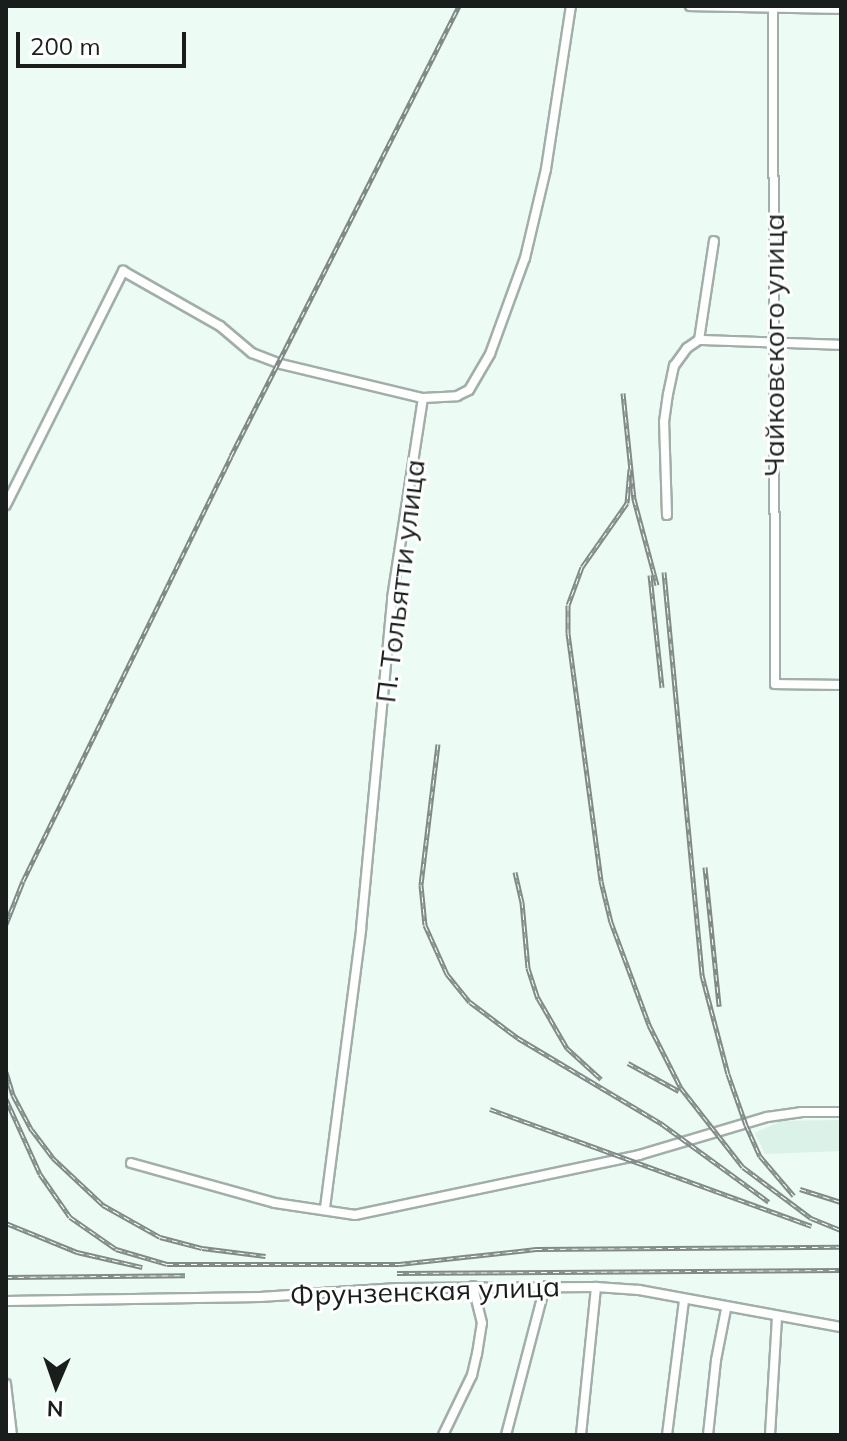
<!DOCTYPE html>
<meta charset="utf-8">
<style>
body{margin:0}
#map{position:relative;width:847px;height:1441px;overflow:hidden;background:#ecfbf4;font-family:Mulish,sans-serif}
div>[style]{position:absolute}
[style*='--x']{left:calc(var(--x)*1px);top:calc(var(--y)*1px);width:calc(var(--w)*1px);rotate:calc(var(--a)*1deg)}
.built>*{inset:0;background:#daf2e8}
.roads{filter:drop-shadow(2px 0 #a0afa8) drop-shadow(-2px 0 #a0afa8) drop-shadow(0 2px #a0afa8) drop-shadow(0 -2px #a0afa8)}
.minor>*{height:8px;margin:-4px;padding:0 4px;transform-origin:4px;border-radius:4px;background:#fff}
.rail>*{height:5px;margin-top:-2.5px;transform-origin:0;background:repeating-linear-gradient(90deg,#fff 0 6px,#808a86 0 12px);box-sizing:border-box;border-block:2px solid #808a86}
span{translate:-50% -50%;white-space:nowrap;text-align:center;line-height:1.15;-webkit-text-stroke:6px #fff;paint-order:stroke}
.street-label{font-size:28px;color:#191e1c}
.frame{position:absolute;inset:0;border:8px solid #191e1c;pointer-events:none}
.north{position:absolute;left:16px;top:1345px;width:80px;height:80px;-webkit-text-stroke:6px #fff;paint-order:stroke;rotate:182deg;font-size:22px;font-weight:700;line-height:32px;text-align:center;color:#191e1c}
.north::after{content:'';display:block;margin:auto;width:28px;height:36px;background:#191e1c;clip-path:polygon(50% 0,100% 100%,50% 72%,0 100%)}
.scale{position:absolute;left:16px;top:32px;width:170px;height:36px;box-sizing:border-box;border:4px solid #191e1c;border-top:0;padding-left:10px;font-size:24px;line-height:28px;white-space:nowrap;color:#191e1c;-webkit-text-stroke:6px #fff;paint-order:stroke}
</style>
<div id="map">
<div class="built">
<div style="clip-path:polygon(841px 1120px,841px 1151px,765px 1154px,755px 1133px,781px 1121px)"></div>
</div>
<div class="roads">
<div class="minor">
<div style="--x:690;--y:6;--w:151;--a:1.1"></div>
<div style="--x:773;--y:6;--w:678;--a:89.83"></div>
<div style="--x:775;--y:684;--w:66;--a:0.9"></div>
<div style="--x:699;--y:340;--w:142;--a:2"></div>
<div style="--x:6;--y:505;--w:262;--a:-63.4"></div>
<div style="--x:123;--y:271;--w:112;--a:29.6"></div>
<div style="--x:220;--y:326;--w:42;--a:40.2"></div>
<div style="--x:252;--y:353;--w:31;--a:21"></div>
<div style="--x:281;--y:364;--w:146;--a:13.5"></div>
<div style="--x:667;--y:515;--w:93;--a:-91.8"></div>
<div style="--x:664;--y:422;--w:28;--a:-82"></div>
<div style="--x:668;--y:394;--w:29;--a:-78"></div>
<div style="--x:674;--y:366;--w:22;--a:-54"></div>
<div style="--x:687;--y:348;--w:14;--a:-34"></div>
<div style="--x:699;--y:340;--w:100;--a:-81.4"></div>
<div style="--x:131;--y:1163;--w:149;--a:15.5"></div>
<div style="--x:275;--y:1203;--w:81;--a:8.5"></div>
<div style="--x:355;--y:1215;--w:290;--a:-11.9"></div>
<div style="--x:639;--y:1155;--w:134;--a:-16.5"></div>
<div style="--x:767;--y:1117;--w:34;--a:-8"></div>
<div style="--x:801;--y:1112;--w:40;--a:0"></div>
<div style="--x:325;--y:1208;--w:281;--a:-82.6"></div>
<div style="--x:361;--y:929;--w:332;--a:-84.6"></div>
<div style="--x:392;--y:598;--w:202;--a:-81.2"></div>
<div style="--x:423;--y:398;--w:34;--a:-3"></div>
<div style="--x:457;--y:396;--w:13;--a:-27"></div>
<div style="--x:469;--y:390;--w:42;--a:-59.7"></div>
<div style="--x:490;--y:354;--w:102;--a:-70"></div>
<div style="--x:525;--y:258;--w:91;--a:-76.7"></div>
<div style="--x:546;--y:169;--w:165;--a:-81.3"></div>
<div style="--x:6;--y:1301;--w:254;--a:-0.9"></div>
<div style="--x:260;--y:1297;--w:138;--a:-3.7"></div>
<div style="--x:398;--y:1288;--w:198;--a:-0.3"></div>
<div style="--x:596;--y:1287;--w:43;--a:4"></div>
<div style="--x:639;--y:1290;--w:205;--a:10.4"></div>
<div style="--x:6;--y:1384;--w:51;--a:83.3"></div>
<div style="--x:443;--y:1435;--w:67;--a:-64.2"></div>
<div style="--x:472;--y:1375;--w:22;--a:-77"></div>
<div style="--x:477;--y:1354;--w:31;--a:-81"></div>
<div style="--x:482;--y:1323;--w:38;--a:-104"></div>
<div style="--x:506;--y:1435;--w:154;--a:-75.3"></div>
<div style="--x:581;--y:1435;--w:149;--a:-84.2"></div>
<div style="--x:667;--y:1435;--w:135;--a:-82.8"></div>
<div style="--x:708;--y:1435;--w:75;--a:-83.9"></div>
<div style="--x:716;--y:1360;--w:52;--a:-78.9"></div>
<div style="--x:770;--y:1435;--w:117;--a:-86.6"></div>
</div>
</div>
<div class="rail">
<div style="--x:623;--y:393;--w:107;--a:84.1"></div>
<div style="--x:634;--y:499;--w:89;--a:75"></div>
<div style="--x:630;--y:469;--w:34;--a:95"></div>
<div style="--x:627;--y:503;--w:78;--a:125.1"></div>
<div style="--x:582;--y:567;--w:40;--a:110.2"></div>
<div style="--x:568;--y:605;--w:28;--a:90"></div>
<div style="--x:568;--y:633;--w:250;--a:82.4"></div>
<div style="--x:601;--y:881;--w:42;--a:76.3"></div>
<div style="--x:611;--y:922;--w:110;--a:69.7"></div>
<div style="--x:649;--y:1025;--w:71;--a:63.1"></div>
<div style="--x:681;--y:1088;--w:100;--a:51.9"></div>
<div style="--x:743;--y:1167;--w:85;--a:36.9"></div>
<div style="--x:811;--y:1218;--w:32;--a:22"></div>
<div style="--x:664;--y:572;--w:405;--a:84.6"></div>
<div style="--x:702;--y:975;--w:102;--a:75.3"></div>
<div style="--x:728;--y:1074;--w:54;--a:70.6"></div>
<div style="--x:746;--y:1125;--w:34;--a:66"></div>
<div style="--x:760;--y:1156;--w:52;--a:49.6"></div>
<div style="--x:650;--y:575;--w:113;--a:83.9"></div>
<div style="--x:438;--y:744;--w:142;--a:96.9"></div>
<div style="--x:421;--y:885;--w:40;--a:84.3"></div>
<div style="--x:425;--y:925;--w:54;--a:65.8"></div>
<div style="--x:447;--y:974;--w:36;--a:51"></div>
<div style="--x:470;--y:1002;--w:60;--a:36.9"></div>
<div style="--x:518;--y:1038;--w:168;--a:30.8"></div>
<div style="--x:662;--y:1124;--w:132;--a:36.1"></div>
<div style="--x:705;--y:867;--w:140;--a:84.2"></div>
<div style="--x:515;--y:872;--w:31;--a:77"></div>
<div style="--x:522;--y:902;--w:66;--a:84.8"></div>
<div style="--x:528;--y:968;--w:32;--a:72"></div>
<div style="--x:538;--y:998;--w:58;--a:59.9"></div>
<div style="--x:567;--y:1048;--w:46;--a:42.4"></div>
<div style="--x:6;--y:924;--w:46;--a:-68.4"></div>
<div style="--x:23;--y:881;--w:473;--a:-63.9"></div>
<div style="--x:231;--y:456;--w:504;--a:-63.13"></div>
<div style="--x:628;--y:1063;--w:58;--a:28.8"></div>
<div style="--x:6;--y:1072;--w:24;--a:73"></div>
<div style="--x:13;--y:1095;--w:40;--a:62"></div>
<div style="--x:32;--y:1130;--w:35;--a:53"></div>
<div style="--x:53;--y:1158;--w:69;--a:43.2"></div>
<div style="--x:103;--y:1205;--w:65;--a:29.3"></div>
<div style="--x:160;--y:1237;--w:43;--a:14.7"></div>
<div style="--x:202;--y:1248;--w:64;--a:7.1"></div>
<div style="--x:6;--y:1099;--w:82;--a:65.6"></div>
<div style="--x:40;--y:1174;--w:52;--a:55.1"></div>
<div style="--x:70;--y:1217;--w:56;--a:34.8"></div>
<div style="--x:116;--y:1249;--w:53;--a:16.4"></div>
<div style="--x:167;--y:1264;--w:232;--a:0"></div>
<div style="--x:399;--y:1264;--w:138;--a:-6.2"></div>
<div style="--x:536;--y:1249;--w:305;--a:-0.4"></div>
<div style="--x:490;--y:1109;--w:342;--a:20"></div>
<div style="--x:800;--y:1189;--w:43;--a:17.6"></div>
<div style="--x:6;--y:1223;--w:77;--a:22.2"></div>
<div style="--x:77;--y:1252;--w:67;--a:13"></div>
<div style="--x:397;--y:1273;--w:444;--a:-0.4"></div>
<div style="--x:6;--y:1277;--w:179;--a:-0.6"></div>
</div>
<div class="street-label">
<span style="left:774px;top:345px;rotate:-90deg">Чайковского улица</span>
<span style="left:400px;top:581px;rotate:-83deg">П. Тольятти улица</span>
<span style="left:425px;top:1291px;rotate:-2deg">Фрунзенская улица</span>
</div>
<div class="frame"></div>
<div class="north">N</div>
<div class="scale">200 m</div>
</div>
